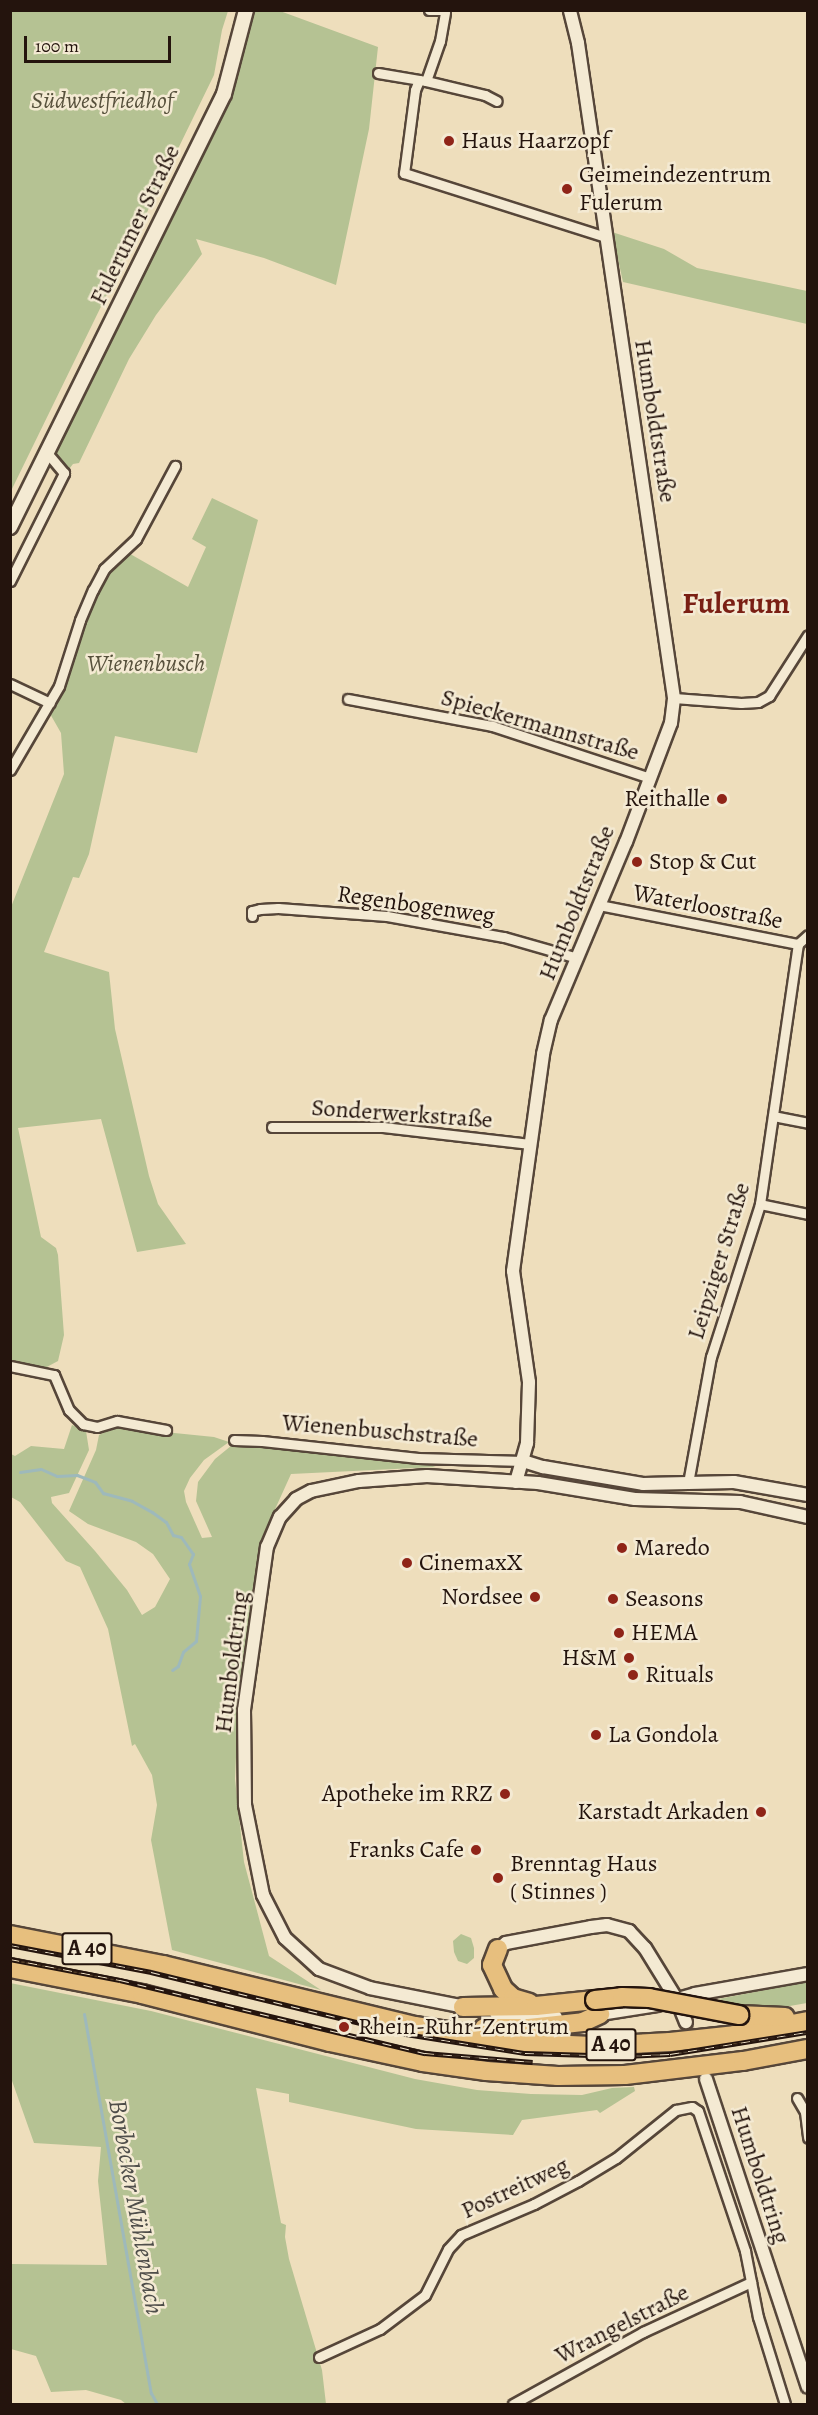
<!DOCTYPE html>
<meta charset="utf-8">
<style>
body{margin:0}
#map{position:relative;width:818px;height:2415px;overflow:hidden;background:#eedebc;font-family:Alegreya,serif}
div>[style]{position:absolute}
[style*='--x']{left:calc(var(--x)*1px);top:calc(var(--y)*1px);width:calc(var(--w)*1px);rotate:calc(var(--a)*1deg)}
.green>*{inset:0;background:#b5c293}
.stream>*{height:3px;margin:-1.5px;padding:0 1.5px;transform-origin:1.5px;border-radius:1.5px;background:#9eb9bb}
.tertiary-tunnel>*{height:12px;margin-top:-6px;transform-origin:0;background:repeating-linear-gradient(90deg,#c6b699 0 12px,transparent 0 18px)}
.roads{filter:drop-shadow(2px 0 #564639) drop-shadow(-2px 0 #564639) drop-shadow(0 2px #564639) drop-shadow(0 -2px #564639)}
.minor>*{height:9px;margin:-4.5px;padding:0 4.5px;transform-origin:4.5px;border-radius:4.5px;background:#f4ead3}
.tertiary>*{height:12px;margin:-6px;padding:0 6px;transform-origin:6px;border-radius:6px;background:#f4ead3}
.secondary>*{height:14px;margin:-7px;padding:0 7px;transform-origin:7px;border-radius:7px;background:#f4ead3}
.motorway>*{height:18px;margin:-9px;padding:0 9px;transform-origin:9px;border-radius:9px;background:#e7bf7e}
.rail>*{height:5px;margin-top:-2.5px;transform-origin:0;background:repeating-linear-gradient(90deg,#f4ead3 0 9px,#24140d 0 18px);box-sizing:border-box;border-block:2px solid #24140d}
.bridges{filter:drop-shadow(2px 0 #24140d) drop-shadow(-2px 0 #24140d) drop-shadow(0 2px #24140d) drop-shadow(0 -2px #24140d)}
.motorway-bridge>*{height:18px;margin:-9px;padding:0 9px;transform-origin:9px;border-radius:9px;background:#e7bf7e}
.dots>*{width:16px;height:16px;translate:-50% -50%;box-sizing:border-box;border:3px solid #f4ead3;border-radius:50%}
span{translate:-50% -50%;white-space:nowrap;text-align:center;line-height:1.15;-webkit-text-stroke:5px #f4ead3;paint-order:stroke}
.shield-label span{padding:2px 4px;background:#f4ead3;border:2px solid;border-radius:4px;-webkit-text-stroke-width:0}
.shield-label{font-size:22px;color:#24140d;font-weight:700}
.park-label{font-size:24px;color:#57513c;font-style:italic}
.poi-label{font-size:24px;color:#24140d}
.left{translate:0 -50%;text-align:left}
.right{translate:-100% -50%;text-align:right}
.street-label{font-size:24px;color:#24140d}
.water-label{font-size:26px;color:#4f4e4a;font-style:italic}
.district-label{font-size:30px;color:#7a1f14;font-weight:700}
.frame{position:absolute;inset:0;border:12px solid #24140d;pointer-events:none}
.scale{position:absolute;left:24px;top:36px;width:147px;height:27px;box-sizing:border-box;border:3px solid #24140d;border-top:0;padding-left:8px;font-size:18px;line-height:21px;white-space:nowrap;color:#24140d;-webkit-text-stroke:4px #f4ead3;paint-order:stroke}
</style>
<div id="map">
<div class="green">
<div style="clip-path:polygon(11px 10px,228px 11px,222px 30px,214px 75px,11px 491px)"></div>
<div style="clip-path:polygon(252px 11px,280px 11px,378px 47px,369px 129px,336px 285px,264px 258px,196px 239px,202px 254px,156px 315px,129px 359px,79px 463px,73px 464px,66px 473px,51px 455px,229px 97px,236px 77px,242px 37px)"></div>
<div style="clip-path:polygon(612px 232px,664px 249px,697px 268px,807px 291px,807px 324px,623px 282px)"></div>
<div style="clip-path:polygon(212px 498px,258px 520px,197px 753px,115px 736px,89px 854px,79px 878px,73px 877px,44px 952px,109px 972px,115px 1029px,149px 1176px,158px 1204px,186px 1244px,137px 1252px,101px 1119px,18px 1128px,41px 1237px,56px 1248px,58px 1255px,64px 1335px,58px 1361px,43px 1369px,11px 1365px,11px 907px,64px 774px,61px 733px,49px 712px,70px 668px,88px 606px,107px 570px,125px 551px,188px 587px,206px 547px,192px 539px)"></div>
<div style="clip-path:polygon(72px 1425px,86px 1431px,89px 1450px,69px 1493px,51px 1497px,52px 1503px,95px 1551px,127px 1590px,142px 1615px,155px 1607px,170px 1579px,153px 1554px,136px 1542px,88px 1524px,69px 1511px,96px 1450px,99px 1435px,115px 1427px,214px 1437px,229px 1442px,204px 1460px,190px 1478px,184px 1491px,186px 1502px,202px 1538px,212px 1537px,196px 1501px,198px 1482px,215px 1459px,237px 1441px,416px 1461px,436px 1467px,291px 1474px,262px 1538px,238px 1713px,235px 1779px,244px 1862px,269px 1956px,321px 1990px,172px 1950px,151px 1840px,157px 1805px,152px 1775px,135px 1744px,132px 1746px,108px 1629px,80px 1567px,66px 1561px,20px 1502px,11px 1497px,11px 1454px,15px 1456px,31px 1446px,64px 1449px)"></div>
<div style="clip-path:polygon(461px 1934px,471px 1938px,474px 1948px,474px 1958px,467px 1964px,458px 1961px,454px 1952px,453px 1941px)"></div>
<div style="clip-path:polygon(807px 1982px,807px 2003px,784px 2007px,745px 2006px,718px 1999px)"></div>
<div style="clip-path:polygon(10px 1983px,151px 2011px,415px 2079px,477px 2090px,531px 2094px,582px 2095px,612px 2088px,634px 2087px,635px 2091px,600px 2113px,597px 2110px,522px 2120px,513px 2135px,416px 2129px,289px 2102px,289px 2094px,256px 2088px,281px 2223px,286px 2225px,285px 2237px,289px 2259px,322px 2370px,326px 2404px,126px 2404px,121px 2400px,86px 2390px,51px 2392px,36px 2356px,11px 2349px,11px 2264px,107px 2265px,98px 2181px,101px 2147px,34px 2143px,11px 2078px)"></div>
</div>
<div class="stream">
<div style="--x:20;--y:1472;--w:21;--a:-8"></div>
<div style="--x:41;--y:1469;--w:17;--a:24"></div>
<div style="--x:57;--y:1476;--w:20;--a:-3"></div>
<div style="--x:77;--y:1475;--w:19;--a:21"></div>
<div style="--x:95;--y:1482;--w:14;--a:54"></div>
<div style="--x:103;--y:1493;--w:30;--a:15"></div>
<div style="--x:132;--y:1501;--w:23;--a:29"></div>
<div style="--x:152;--y:1512;--w:17;--a:36"></div>
<div style="--x:166;--y:1522;--w:15;--a:62"></div>
<div style="--x:173;--y:1535;--w:8;--a:14"></div>
<div style="--x:181;--y:1537;--w:21;--a:55"></div>
<div style="--x:193;--y:1554;--w:11;--a:112"></div>
<div style="--x:189;--y:1564;--w:34;--a:71"></div>
<div style="--x:200;--y:1596;--w:45;--a:95.1"></div>
<div style="--x:196;--y:1641;--w:17;--a:140"></div>
<div style="--x:183;--y:1652;--w:15;--a:110"></div>
<div style="--x:178;--y:1666;--w:7;--a:146"></div>
<div style="--x:84;--y:2014;--w:385;--a:80"></div>
<div style="--x:151;--y:2393;--w:13;--a:61"></div>
</div>
<div class="tertiary-tunnel">
<div style="--x:686;--y:2022;--w:54;--a:70.6"></div>
</div>
<div class="roads">
<div class="minor">
<div style="--x:429;--y:10;--w:16;--a:0"></div>
<div style="--x:378;--y:73;--w:49;--a:9.5"></div>
<div style="--x:426;--y:81;--w:61;--a:13.3"></div>
<div style="--x:485;--y:95;--w:13;--a:27"></div>
<div style="--x:419;--y:80;--w:11;--a:112"></div>
<div style="--x:415;--y:90;--w:84;--a:97.5"></div>
<div style="--x:404;--y:173;--w:212;--a:17.6"></div>
<div style="--x:426;--y:81;--w:42;--a:-70.7"></div>
<div style="--x:440;--y:41;--w:29;--a:-80"></div>
<div style="--x:10;--y:581;--w:121;--a:-63.4"></div>
<div style="--x:64;--y:473;--w:26;--a:-130"></div>
<div style="--x:10;--y:684;--w:44;--a:25.4"></div>
<div style="--x:674;--y:698;--w:67;--a:4.3"></div>
<div style="--x:741;--y:703;--w:17;--a:-3"></div>
<div style="--x:758;--y:702;--w:13;--a:-29"></div>
<div style="--x:769;--y:696;--w:72;--a:-57.4"></div>
<div style="--x:348;--y:699;--w:147;--a:10.6"></div>
<div style="--x:492;--y:726;--w:166;--a:18.2"></div>
<div style="--x:10;--y:770;--w:97;--a:-59.7"></div>
<div style="--x:59;--y:686;--w:69;--a:-72.3"></div>
<div style="--x:80;--y:620;--w:33;--a:-67"></div>
<div style="--x:93;--y:590;--w:24;--a:-62"></div>
<div style="--x:104;--y:569;--w:44;--a:-43.2"></div>
<div style="--x:136;--y:539;--w:83;--a:-61.9"></div>
<div style="--x:599;--y:905;--w:203;--a:11.1"></div>
<div style="--x:252;--y:916;--w:5;--a:-90"></div>
<div style="--x:252;--y:911;--w:8;--a:-14"></div>
<div style="--x:260;--y:909;--w:18;--a:-3"></div>
<div style="--x:278;--y:908;--w:109;--a:4.2"></div>
<div style="--x:387;--y:916;--w:119;--a:10.2"></div>
<div style="--x:504;--y:937;--w:76;--a:16"></div>
<div style="--x:798;--y:944;--w:13;--a:-42"></div>
<div style="--x:773;--y:1116;--w:36;--a:11"></div>
<div style="--x:272;--y:1127;--w:111;--a:0"></div>
<div style="--x:383;--y:1127;--w:148;--a:6.6"></div>
<div style="--x:760;--y:1204;--w:49;--a:11.8"></div>
<div style="--x:10;--y:1366;--w:45;--a:11.6"></div>
<div style="--x:54;--y:1375;--w:38;--a:67"></div>
<div style="--x:69;--y:1410;--w:20;--a:45"></div>
<div style="--x:83;--y:1424;--w:14;--a:12"></div>
<div style="--x:97;--y:1427;--w:21;--a:-17"></div>
<div style="--x:117;--y:1421;--w:50;--a:10.4"></div>
<div style="--x:234;--y:1440;--w:28;--a:2"></div>
<div style="--x:262;--y:1441;--w:157;--a:6.2"></div>
<div style="--x:418;--y:1458;--w:105;--a:1.6"></div>
<div style="--x:688;--y:1483;--w:128;--a:-79.7"></div>
<div style="--x:711;--y:1357;--w:161;--a:-72.2"></div>
<div style="--x:760;--y:1204;--w:263;--a:-81.7"></div>
<div style="--x:797;--y:2098;--w:16;--a:60"></div>
<div style="--x:805;--y:2112;--w:26;--a:83"></div>
<div style="--x:319;--y:2357;--w:67;--a:-24.7"></div>
<div style="--x:380;--y:2329;--w:56;--a:-37.1"></div>
<div style="--x:425;--y:2295;--w:51;--a:-63.4"></div>
<div style="--x:448;--y:2249;--w:19;--a:-47"></div>
<div style="--x:461;--y:2235;--w:79;--a:-23"></div>
<div style="--x:534;--y:2204;--w:50;--a:-27.6"></div>
<div style="--x:578;--y:2181;--w:44;--a:-31.2"></div>
<div style="--x:616;--y:2158;--w:77;--a:-38.7"></div>
<div style="--x:676;--y:2110;--w:16;--a:-11"></div>
<div style="--x:692;--y:2107;--w:7;--a:34"></div>
<div style="--x:698;--y:2111;--w:148;--a:71.4"></div>
<div style="--x:745;--y:2251;--w:67;--a:78.9"></div>
<div style="--x:758;--y:2317;--w:91;--a:72.8"></div>
<div style="--x:513;--y:2404;--w:149;--a:-29"></div>
<div style="--x:643;--y:2332;--w:119;--a:-24.8"></div>
</div>
<div class="tertiary">
<div style="--x:523;--y:1461;--w:21;--a:17"></div>
<div style="--x:543;--y:1467;--w:101;--a:9.6"></div>
<div style="--x:643;--y:1484;--w:91;--a:-1.3"></div>
<div style="--x:734;--y:1482;--w:75;--a:10"></div>
<div style="--x:516;--y:1482;--w:41;--a:-74.2"></div>
<div style="--x:527;--y:1443;--w:61;--a:-88.1"></div>
<div style="--x:529;--y:1382;--w:112;--a:-98.2"></div>
<div style="--x:513;--y:1271;--w:219;--a:-82.1"></div>
<div style="--x:543;--y:1054;--w:35;--a:-77"></div>
<div style="--x:551;--y:1020;--w:193;--a:-67.2"></div>
<div style="--x:626;--y:842;--w:127;--a:-69.3"></div>
<div style="--x:671;--y:723;--w:25;--a:-83"></div>
<div style="--x:674;--y:698;--w:662;--a:-98.34"></div>
<div style="--x:578;--y:43;--w:34;--a:-104"></div>
<div style="--x:498;--y:1949;--w:10;--a:-37"></div>
<div style="--x:506;--y:1943;--w:86;--a:-10.7"></div>
<div style="--x:591;--y:1927;--w:16;--a:-7"></div>
<div style="--x:607;--y:1925;--w:23;--a:15"></div>
<div style="--x:629;--y:1931;--w:23;--a:47"></div>
<div style="--x:645;--y:1948;--w:61;--a:58.4"></div>
<div style="--x:677;--y:2000;--w:24;--a:68"></div>
<div style="--x:470;--y:2008;--w:102;--a:-168.7"></div>
<div style="--x:370;--y:1988;--w:54;--a:-159.6"></div>
<div style="--x:319;--y:1969;--w:46;--a:-137.6"></div>
<div style="--x:285;--y:1938;--w:48;--a:-117.1"></div>
<div style="--x:263;--y:1895;--w:92;--a:-101.3"></div>
<div style="--x:245;--y:1805;--w:95;--a:-90.6"></div>
<div style="--x:244;--y:1710;--w:165;--a:-82"></div>
<div style="--x:267;--y:1547;--w:33;--a:-67"></div>
<div style="--x:280;--y:1517;--w:24;--a:-48"></div>
<div style="--x:296;--y:1499;--w:17;--a:-28"></div>
<div style="--x:311;--y:1491;--w:49;--a:-11.8"></div>
<div style="--x:359;--y:1481;--w:68;--a:-4.2"></div>
<div style="--x:427;--y:1476;--w:111;--a:3.6"></div>
<div style="--x:538;--y:1483;--w:98;--a:9.4"></div>
<div style="--x:635;--y:1499;--w:105;--a:1.6"></div>
<div style="--x:740;--y:1502;--w:70;--a:12.4"></div>
<div style="--x:496;--y:2013;--w:60;--a:3.8"></div>
<div style="--x:594;--y:2015;--w:64;--a:-9"></div>
<div style="--x:657;--y:2005;--w:40;--a:-16"></div>
<div style="--x:695;--y:1994;--w:115;--a:-10"></div>
<div style="--x:706;--y:2079;--w:324;--a:71.7"></div>
</div>
<div class="secondary">
<div style="--x:10;--y:527;--w:483;--a:-63.7"></div>
<div style="--x:224;--y:94;--w:87;--a:-75.3"></div>
</div>
<div class="motorway">
<div style="--x:10;--y:1935;--w:156;--a:11.1"></div>
<div style="--x:163;--y:1965;--w:259;--a:13.6"></div>
<div style="--x:415;--y:2026;--w:111;--a:8.8"></div>
<div style="--x:525;--y:2043;--w:67;--a:2.6"></div>
<div style="--x:592;--y:2046;--w:78;--a:-2.9"></div>
<div style="--x:670;--y:2042;--w:64;--a:-6.2"></div>
<div style="--x:734;--y:2035;--w:75;--a:-10.7"></div>
<div style="--x:498;--y:1949;--w:17;--a:111"></div>
<div style="--x:492;--y:1965;--w:26;--a:65"></div>
<div style="--x:503;--y:1989;--w:13;--a:42"></div>
<div style="--x:513;--y:1998;--w:17;--a:17"></div>
<div style="--x:10;--y:1968;--w:135;--a:11.1"></div>
<div style="--x:142;--y:1994;--w:194;--a:14.3"></div>
<div style="--x:330;--y:2042;--w:95;--a:12.1"></div>
<div style="--x:423;--y:2062;--w:64;--a:8.1"></div>
<div style="--x:486;--y:2071;--w:72;--a:4"></div>
<div style="--x:558;--y:2076;--w:67;--a:-0.9"></div>
<div style="--x:625;--y:2075;--w:119;--a:-6.8"></div>
<div style="--x:743;--y:2061;--w:66;--a:-10.5"></div>
<div style="--x:463;--y:2007;--w:73;--a:-0.8"></div>
<div style="--x:536;--y:2006;--w:59;--a:-5.8"></div>
<div style="--x:739;--y:2015;--w:46;--a:2.5"></div>
<div style="--x:484;--y:2028;--w:45;--a:0"></div>
<div style="--x:529;--y:2028;--w:54;--a:-6.3"></div>
<div style="--x:583;--y:2022;--w:19;--a:-25"></div>
</div>
</div>
<div class="rail">
<div style="--x:10;--y:1945;--w:144;--a:10.8"></div>
<div style="--x:151;--y:1972;--w:262;--a:13.7"></div>
<div style="--x:406;--y:2034;--w:121;--a:9.1"></div>
<div style="--x:525;--y:2053;--w:99;--a:1.7"></div>
<div style="--x:624;--y:2056;--w:46;--a:-2.5"></div>
<div style="--x:670;--y:2054;--w:140;--a:-9.1"></div>
<div style="--x:10;--y:1959;--w:112;--a:10.8"></div>
<div style="--x:120;--y:1980;--w:314;--a:13.5"></div>
<div style="--x:425;--y:2053;--w:108;--a:4.8"></div>
</div>
<div class="bridges">
<div class="motorway-bridge">
<div style="--x:595;--y:2000;--w:27;--a:-6"></div>
<div style="--x:622;--y:1997;--w:27;--a:2"></div>
<div style="--x:649;--y:1998;--w:92;--a:10.7"></div>
</div>
</div>
<div class="dots">
<div style="left:449px;top:141px;background:#8f2418"></div>
<div style="left:567px;top:189px;background:#8f2418"></div>
<div style="left:722px;top:799px;background:#8f2418"></div>
<div style="left:637px;top:862px;background:#8f2418"></div>
<div style="left:622px;top:1548px;background:#8f2418"></div>
<div style="left:407px;top:1563px;background:#8f2418"></div>
<div style="left:535px;top:1597px;background:#8f2418"></div>
<div style="left:613px;top:1599px;background:#8f2418"></div>
<div style="left:619px;top:1633px;background:#8f2418"></div>
<div style="left:629px;top:1658px;background:#8f2418"></div>
<div style="left:633px;top:1675px;background:#8f2418"></div>
<div style="left:596px;top:1735px;background:#8f2418"></div>
<div style="left:505px;top:1794px;background:#8f2418"></div>
<div style="left:761px;top:1812px;background:#8f2418"></div>
<div style="left:476px;top:1850px;background:#8f2418"></div>
<div style="left:498px;top:1878px;background:#8f2418"></div>
<div style="left:344px;top:2027px;background:#8f2418"></div>
</div>
<div class="shield-label">
<span style="left:87px;top:1949px">A 40</span>
<span style="left:611px;top:2045px">A 40</span>
</div>
<div class="park-label">
<span style="left:102px;top:101px">Südwestfriedhof</span>
<span style="left:146px;top:664px">Wienenbusch</span>
</div>
<div class="poi-label">
<span class="left" style="left:461px;top:141px">Haus Haarzopf</span>
<span class="left" style="left:579px;top:189px">Geimeindezentrum<br>Fulerum</span>
<span class="right" style="left:710px;top:799px">Reithalle</span>
<span class="left" style="left:649px;top:862px">Stop &amp; Cut</span>
<span class="left" style="left:634px;top:1548px">Maredo</span>
<span class="left" style="left:419px;top:1563px">CinemaxX</span>
<span class="right" style="left:523px;top:1597px">Nordsee</span>
<span class="left" style="left:625px;top:1599px">Seasons</span>
<span class="left" style="left:631px;top:1633px">HEMA</span>
<span class="right" style="left:617px;top:1658px">H&amp;M</span>
<span class="left" style="left:645px;top:1675px">Rituals</span>
<span class="left" style="left:608px;top:1735px">La Gondola</span>
<span class="right" style="left:493px;top:1794px">Apotheke im RRZ</span>
<span class="right" style="left:749px;top:1812px">Karstadt Arkaden</span>
<span class="right" style="left:464px;top:1850px">Franks Cafe</span>
<span class="left" style="left:510px;top:1878px">Brenntag Haus<br>( Stinnes )</span>
<span class="left" style="left:358px;top:2027px">Rhein-Ruhr-Zentrum</span>
</div>
<div class="street-label">
<span style="left:135px;top:225px;rotate:-64deg">Fulerumer Straße</span>
<span style="left:655px;top:421px;rotate:81deg">Humboldtstraße</span>
<span style="left:540px;top:725px;rotate:16deg">Spieckermannstraße</span>
<span style="left:577px;top:903px;rotate:-68deg">Humboldtstraße</span>
<span style="left:416px;top:905px;rotate:8deg">Regenbogenweg</span>
<span style="left:708px;top:907px;rotate:11deg">Waterloostraße</span>
<span style="left:402px;top:1114px;rotate:4deg">Sonderwerkstraße</span>
<span style="left:719px;top:1261px;rotate:-73deg">Leipziger Straße</span>
<span style="left:380px;top:1431px;rotate:5deg">Wienenbuschstraße</span>
<span style="left:232px;top:1662px;rotate:-83deg">Humboldtring</span>
<span style="left:760px;top:2175px;rotate:72deg">Humboldtring</span>
<span style="left:515px;top:2188px;rotate:-25deg">Postreitweg</span>
<span style="left:622px;top:2324px;rotate:-27deg">Wrangelstraße</span>
</div>
<div class="water-label">
<span style="left:136px;top:2207px;rotate:80deg">Borbecker Mühlenbach</span>
</div>
<div class="district-label">
<span style="left:736px;top:603px">Fulerum</span>
</div>
<div class="frame"></div>
<div class="scale">100 m</div>
</div>
